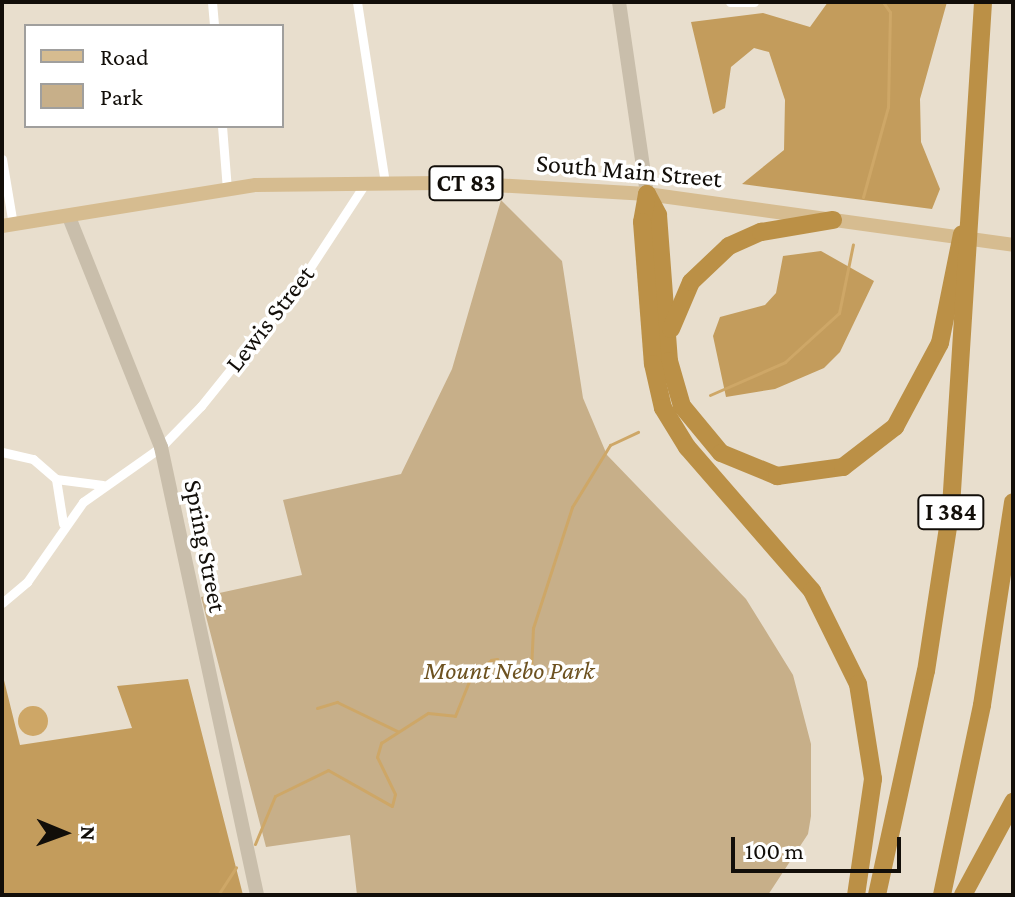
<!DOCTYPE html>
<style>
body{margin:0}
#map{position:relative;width:1015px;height:897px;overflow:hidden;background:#e8decd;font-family:"Crimson Pro",serif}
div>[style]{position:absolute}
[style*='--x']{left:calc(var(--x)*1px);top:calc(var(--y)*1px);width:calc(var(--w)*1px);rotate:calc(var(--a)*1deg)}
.green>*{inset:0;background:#c7af89}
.forest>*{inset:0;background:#c39c5c}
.water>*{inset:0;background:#cea767}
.round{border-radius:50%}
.stream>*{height:3px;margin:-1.5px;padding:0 1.5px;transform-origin:1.5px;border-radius:1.5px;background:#cea767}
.street>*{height:9px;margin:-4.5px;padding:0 4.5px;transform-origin:4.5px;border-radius:4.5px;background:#fff}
.secondary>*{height:14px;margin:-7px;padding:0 7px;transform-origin:7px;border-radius:7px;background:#c9beab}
.primary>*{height:14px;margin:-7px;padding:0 7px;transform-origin:7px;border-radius:7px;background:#d6bc90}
.highway>*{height:18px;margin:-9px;padding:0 9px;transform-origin:9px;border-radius:9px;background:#bb9046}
span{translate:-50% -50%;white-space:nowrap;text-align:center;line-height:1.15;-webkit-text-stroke:7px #fff;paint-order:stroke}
.shield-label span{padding:2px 6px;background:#fff;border:2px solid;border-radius:6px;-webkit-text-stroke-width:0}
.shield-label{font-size:24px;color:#120e09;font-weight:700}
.street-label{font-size:26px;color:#120e09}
.park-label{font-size:26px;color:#6d5221;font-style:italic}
.frame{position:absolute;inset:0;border:4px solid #120e09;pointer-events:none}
.legend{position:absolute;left:24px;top:24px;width:260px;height:104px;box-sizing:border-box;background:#fff;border:2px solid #a09f9d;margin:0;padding:10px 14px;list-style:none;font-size:24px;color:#120e09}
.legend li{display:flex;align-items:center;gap:16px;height:40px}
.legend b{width:40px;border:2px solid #a09f9d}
.north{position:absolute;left:24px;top:793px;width:80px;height:80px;-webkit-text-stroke:6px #fff;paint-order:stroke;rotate:91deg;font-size:22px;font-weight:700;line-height:32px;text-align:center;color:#120e09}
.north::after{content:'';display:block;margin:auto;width:28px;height:36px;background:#120e09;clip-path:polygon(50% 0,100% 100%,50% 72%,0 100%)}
.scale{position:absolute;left:731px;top:837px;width:170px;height:36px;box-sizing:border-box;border:4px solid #120e09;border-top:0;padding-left:10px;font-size:24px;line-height:28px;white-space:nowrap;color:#120e09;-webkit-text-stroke:6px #fff;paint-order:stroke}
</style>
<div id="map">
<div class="green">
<div style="clip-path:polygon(501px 200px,562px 261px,583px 398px,607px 455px,746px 599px,793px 675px,811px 744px,811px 816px,808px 834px,768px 895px,357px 895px,350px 835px,266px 847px,201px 597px,302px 575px,283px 500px,401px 474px,452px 369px)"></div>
</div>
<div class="forest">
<div style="clip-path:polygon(828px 2px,947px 2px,920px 99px,921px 142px,940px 189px,932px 209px,742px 184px,784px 150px,785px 100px,769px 52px,754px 48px,731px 67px,725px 108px,713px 114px,691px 22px,763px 13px,810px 27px)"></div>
<div style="clip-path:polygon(821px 251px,874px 281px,840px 352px,824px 368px,775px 389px,726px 397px,713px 336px,720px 317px,765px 305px,776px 293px,783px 256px)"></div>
<div style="clip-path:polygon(2px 672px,20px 745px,132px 728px,117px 686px,188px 679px,243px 895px,2px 895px)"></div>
</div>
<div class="water">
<div class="round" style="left:18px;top:706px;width:30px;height:30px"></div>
</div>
<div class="stream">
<div style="--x:863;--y:197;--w:93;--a:-74.5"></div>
<div style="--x:888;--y:107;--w:95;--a:-88.8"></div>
<div style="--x:890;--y:12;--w:12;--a:-125"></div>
<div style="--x:710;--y:395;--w:82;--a:-23.7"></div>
<div style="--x:785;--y:362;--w:73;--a:-42.2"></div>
<div style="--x:839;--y:313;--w:70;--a:-78.5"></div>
<div style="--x:317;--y:708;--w:21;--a:-17"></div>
<div style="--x:337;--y:702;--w:67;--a:25.8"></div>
<div style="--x:255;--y:844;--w:52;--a:-67.4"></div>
<div style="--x:275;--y:796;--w:59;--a:-26.1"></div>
<div style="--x:328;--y:770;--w:73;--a:29.4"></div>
<div style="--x:392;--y:806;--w:12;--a:-76"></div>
<div style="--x:395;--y:794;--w:41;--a:-115.9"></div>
<div style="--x:377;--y:757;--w:15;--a:-74"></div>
<div style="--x:381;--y:743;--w:56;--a:-32.6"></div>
<div style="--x:428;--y:713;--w:27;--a:6"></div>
<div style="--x:455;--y:716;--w:45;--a:-68"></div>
<div style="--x:472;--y:674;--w:24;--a:-36"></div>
<div style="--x:491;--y:660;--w:6;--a:-9"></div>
<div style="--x:497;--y:659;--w:21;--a:71"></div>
<div style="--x:504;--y:679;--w:28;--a:-18"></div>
<div style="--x:531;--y:670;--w:42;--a:-87.3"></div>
<div style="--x:533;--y:628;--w:127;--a:-72.1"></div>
<div style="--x:572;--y:507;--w:73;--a:-58.5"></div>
<div style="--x:610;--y:445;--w:31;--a:-25"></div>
<div style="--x:218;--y:895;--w:33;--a:-57"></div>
</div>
<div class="street">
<div style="--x:212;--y:2;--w:24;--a:85"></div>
<div style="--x:357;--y:2;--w:182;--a:81.2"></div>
<div style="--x:730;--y:2;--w:24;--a:0"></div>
<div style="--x:222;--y:126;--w:63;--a:85.5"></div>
<div style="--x:2;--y:159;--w:67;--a:80.5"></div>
<div style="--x:2;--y:452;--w:32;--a:13"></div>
<div style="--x:33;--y:459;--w:30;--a:41"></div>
<div style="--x:56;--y:479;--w:47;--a:7.3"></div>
<div style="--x:56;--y:479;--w:45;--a:81"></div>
<div style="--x:2;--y:603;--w:33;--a:-40"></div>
<div style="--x:27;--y:582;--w:98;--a:-55"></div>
<div style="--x:83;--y:502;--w:95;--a:-35.2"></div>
<div style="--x:161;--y:447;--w:57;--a:-45.7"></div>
<div style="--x:201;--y:406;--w:158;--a:-51.2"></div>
<div style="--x:300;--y:283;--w:121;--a:-56.8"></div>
</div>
<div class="secondary">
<div style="--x:619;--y:2;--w:194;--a:81.7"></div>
<div style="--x:69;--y:217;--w:248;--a:68.2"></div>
<div style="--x:161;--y:447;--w:458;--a:77.9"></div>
</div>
<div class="primary">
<div style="--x:2;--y:226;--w:257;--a:-9.2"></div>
<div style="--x:256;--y:185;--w:205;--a:-0.6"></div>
<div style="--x:461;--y:183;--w:186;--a:3.4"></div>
<div style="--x:647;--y:194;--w:370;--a:7.9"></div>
</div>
<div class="highway">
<div style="--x:647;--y:194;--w:24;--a:62"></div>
<div style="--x:658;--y:215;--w:146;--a:85.7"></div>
<div style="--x:669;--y:361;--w:47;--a:73.9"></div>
<div style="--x:682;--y:406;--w:61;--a:50.3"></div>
<div style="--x:721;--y:453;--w:61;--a:22.3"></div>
<div style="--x:777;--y:476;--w:67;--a:-7.8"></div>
<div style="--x:843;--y:467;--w:66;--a:-37.6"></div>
<div style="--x:895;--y:427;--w:95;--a:-61.8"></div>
<div style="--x:940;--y:343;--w:111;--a:-78.6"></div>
<div style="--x:647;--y:194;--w:28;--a:100"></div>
<div style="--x:642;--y:222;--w:142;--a:85.6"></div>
<div style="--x:653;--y:364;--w:45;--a:77.2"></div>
<div style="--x:663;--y:408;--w:46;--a:58.4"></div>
<div style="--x:687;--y:447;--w:191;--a:49"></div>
<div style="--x:812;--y:591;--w:104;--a:63.7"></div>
<div style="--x:858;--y:684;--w:96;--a:81"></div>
<div style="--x:873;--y:779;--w:117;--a:98.3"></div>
<div style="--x:671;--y:329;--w:51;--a:-66.9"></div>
<div style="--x:691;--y:282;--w:52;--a:-43.5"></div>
<div style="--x:729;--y:246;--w:35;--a:-24"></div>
<div style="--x:761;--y:232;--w:73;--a:-9.5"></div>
<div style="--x:877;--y:895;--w:229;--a:-77.7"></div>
<div style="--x:926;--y:671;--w:166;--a:-81.3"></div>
<div style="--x:951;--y:507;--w:506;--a:-86.37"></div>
<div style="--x:942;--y:895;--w:194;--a:-78.1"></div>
<div style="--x:982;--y:705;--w:205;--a:-81.3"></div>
<div style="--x:963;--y:895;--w:106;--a:-61.7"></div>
</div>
<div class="shield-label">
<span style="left:466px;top:183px">CT 83</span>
<span style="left:951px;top:512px">I 384</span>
</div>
<div class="street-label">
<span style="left:629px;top:171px;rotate:5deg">South Main Street</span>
<span style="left:270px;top:319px;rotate:-52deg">Lewis Street</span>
<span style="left:205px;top:546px;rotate:79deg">Spring Street</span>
</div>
<div class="park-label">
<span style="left:509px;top:671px">Mount Nebo Park</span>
</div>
<div class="frame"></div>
<ul class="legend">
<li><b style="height:10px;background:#d6bc90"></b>Road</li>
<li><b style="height:22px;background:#c7af89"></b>Park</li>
</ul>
<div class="north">N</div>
<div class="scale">100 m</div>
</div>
